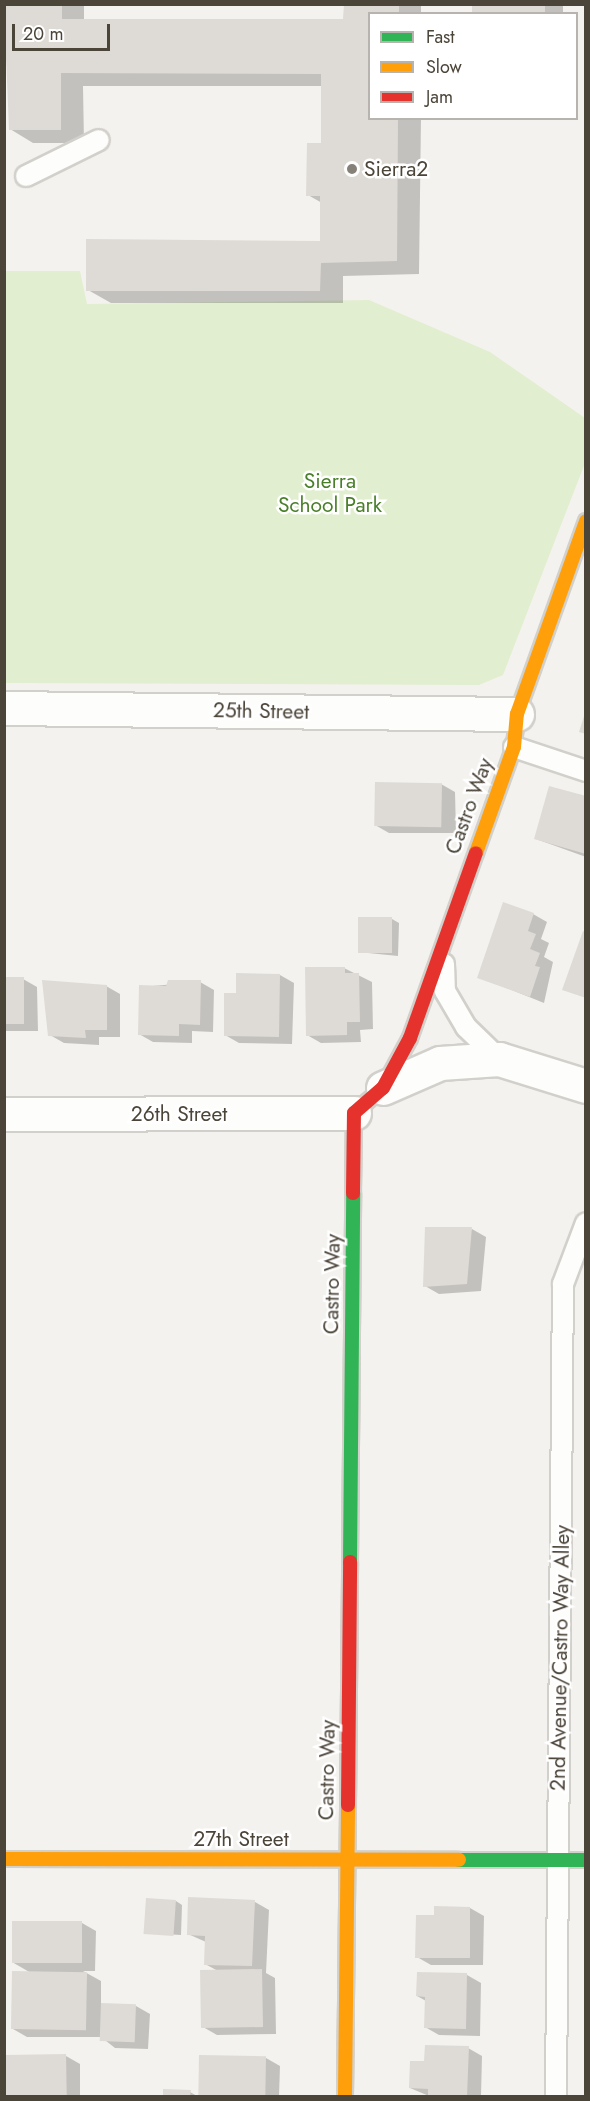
<!DOCTYPE html>
<style>
body{margin:0}
#map{position:relative;width:590px;height:2101px;overflow:hidden;background:#f4f2ee;font-family:Jost,sans-serif}
div>[style]{position:absolute}
[style*='--x']{left:calc(var(--x)*1px);top:calc(var(--y)*1px);width:calc(var(--w)*1px);rotate:calc(var(--a)*1deg)}
.green>*{inset:0;background:#e1eecf}
.shadow>*{inset:0;background:#0003;transform-origin:0 0}
.building>*{inset:0;background:#dedbd6;transform-origin:0 0}
.roads{filter:drop-shadow(2px 0 #d2d0cb) drop-shadow(-2px 0 #d2d0cb) drop-shadow(0 2px #d2d0cb) drop-shadow(0 -2px #d2d0cb)}
.lane>*{height:20px;margin:-10px;padding:0 10px;transform-origin:10px;border-radius:10px;background:#fdfdfc}
.street>*{height:33px;margin:-16.5px;padding:0 16.5px;transform-origin:16.5px;border-radius:16.5px;background:#fdfdfc}
.fast>*{height:14px;margin:-7px;padding:0 7px;transform-origin:7px;border-radius:7px;background:#30b455}
.slow>*{height:14px;margin:-7px;padding:0 7px;transform-origin:7px;border-radius:7px;background:#ff9f0a}
.jam>*{height:14px;margin:-7px;padding:0 7px;transform-origin:7px;border-radius:7px;background:#e5322d}
.dots>*{width:16px;height:16px;translate:-50% -50%;box-sizing:border-box;border:3px solid #fff;border-radius:50%}
span{translate:-50% -50%;white-space:nowrap;text-align:center;line-height:1.15;-webkit-text-stroke:5px #fff;paint-order:stroke}
.poi-label{font-size:21px;color:#4b4439}
.left{translate:0 -50%;text-align:left}
.park-label{font-size:21px;color:#4a7f2a}
.street-label{font-size:21px;color:#4b4439}
.frame{position:absolute;inset:0;border:6px solid #4b4439;pointer-events:none}
.legend{position:absolute;left:368px;top:12px;width:210px;height:108px;box-sizing:border-box;background:#fff;border:2px solid #b7b4b0;margin:0;padding:8px 10px;list-style:none;font-size:18px;color:#4b4439}
.legend li{display:flex;align-items:center;gap:12px;height:30px}
.legend b{width:30px;border:2px solid #b7b4b0}
.scale{position:absolute;left:12px;top:24px;width:98px;height:27px;box-sizing:border-box;border:3px solid #4b4439;border-top:0;padding-left:8px;font-size:18px;line-height:21px;white-space:nowrap;color:#4b4439;-webkit-text-stroke:4px #fff;paint-order:stroke}
</style>
<div id="map">
<div class="green">
<div style="clip-path:polygon(5px 271px,80px 271px,87px 304px,369px 300px,490px 352px,585px 418px,585px 463px,503px 675px,479px 685px,5px 683px)"></div>
</div>
<div class="shadow">
<div style="clip-path:polygon(4px 4px,84px 4px,84px 20px,345px 20px,345px 4px,421px 4px,421px 14px,370px 14px,370px 118px,421px 118px,419px 274px,343px 276px,343px 303px,111px 303px,88px 290px,321px 243px,322px 203px,308px 195px,322px 144px,323px 86px,83px 86px,84px 143px,33px 143px,10px 129px)"></div>
<div style="left:474px;top:4px;width:89px;height:10px"></div>
<div style="clip-path:polygon(441px 784px,455px 792px,456px 833px,389px 833px,375px 825px)"></div>
<div style="clip-path:polygon(586px 798px,586px 857px,536px 839px)"></div>
<div style="clip-path:polygon(533px 914px,547px 922px,541px 939px,549px 943px,544px 957px,553px 962px,544px 1003px,479px 977px)"></div>
<div style="clip-path:polygon(392px 919px,399px 923px,398px 956px,358px 952px)"></div>
<div style="clip-path:polygon(344px 968px,372px 982px,373px 1029px,360px 1030px,361px 1042px,321px 1043px,307px 1035px)"></div>
<div style="clip-path:polygon(280px 975px,294px 983px,292px 1044px,239px 1043px,225px 1035px)"></div>
<div style="clip-path:polygon(4px 979px,23px 979px,37px 987px,38px 1031px,5px 1031px,4px 1043px)"></div>
<div style="clip-path:polygon(43px 982px,106px 986px,120px 994px,120px 1037px,99px 1037px,99px 1045px,64px 1043px,50px 1035px)"></div>
<div style="clip-path:polygon(200px 982px,214px 990px,213px 1032px,192px 1031px,192px 1043px,153px 1042px,139px 1034px,140px 987px)"></div>
<div style="clip-path:polygon(472px 1229px,486px 1237px,481px 1291px,439px 1294px,425px 1286px)"></div>
<div style="clip-path:polygon(176px 1901px,182px 1905px,181px 1935px,145px 1933px)"></div>
<div style="clip-path:polygon(255px 1902px,269px 1910px,266px 1973px,275px 1978px,276px 2034px,217px 2035px,203px 2027px,218px 1971px,205px 1964px,206px 1942px,188px 1934px)"></div>
<div style="clip-path:polygon(470px 1908px,484px 1916px,483px 1965px,431px 1965px,417px 1957px,435px 1916px)"></div>
<div style="clip-path:polygon(82px 1923px,96px 1931px,95px 1971px,83px 1971px,101px 1981px,101px 2005px,136px 2006px,150px 2014px,148px 2049px,115px 2048px,101px 2037px,27px 2037px,13px 2029px,31px 1973px,12px 1962px)"></div>
<div style="clip-path:polygon(467px 1975px,481px 1983px,480px 2036px,439px 2035px,425px 2027px,426px 2001px,417px 1996px)"></div>
<div style="clip-path:polygon(468px 2048px,482px 2056px,481px 2096px,429px 2096px,410px 2088px,425px 2063px)"></div>
<div style="clip-path:polygon(66px 2056px,80px 2064px,80px 2096px,7px 2096px,6px 2057px)"></div>
<div style="clip-path:polygon(201px 2056px,266px 2058px,280px 2066px,279px 2096px,200px 2096px)"></div>
<div style="clip-path:polygon(164px 2090px,190px 2092px,197px 2096px,164px 2096px)"></div>
</div>
<div class="building">
<div style="clip-path:polygon(4px 4px,62px 4px,62px 19px,343px 19px,344px 4px,399px 4px,399px 14px,370px 14px,370px 118px,398px 118px,397px 261px,321px 263px,320px 291px,86px 291px,86px 239px,320px 241px,320px 196px,306px 196px,307px 143px,321px 143px,321px 74px,61px 73px,61px 130px,9px 130px)"></div>
<div style="left:472px;top:4px;width:73px;height:10px"></div>
<div style="clip-path:polygon(585px 713px,586px 713px,586px 734px,579px 732px)"></div>
<div style="left:375px;top:782px;width:67px;height:44px;rotate:1deg"></div>
<div style="clip-path:polygon(549px 786px,586px 796px,586px 854px,534px 839px)"></div>
<div style="clip-path:polygon(503px 902px,534px 913px,528px 931px,536px 934px,530px 949px,540px 953px,535px 966px,540px 967px,530px 997px,477px 978px)"></div>
<div style="left:358px;top:917px;width:34px;height:36px"></div>
<div style="clip-path:polygon(583px 931px,586px 932px,586px 998px,562px 990px)"></div>
<div style="clip-path:polygon(305px 967px,345px 967px,345px 973px,359px 973px,360px 1022px,347px 1022px,347px 1035px,306px 1036px)"></div>
<div style="clip-path:polygon(236px 973px,280px 974px,279px 1037px,224px 1036px,224px 993px,236px 993px)"></div>
<div style="left:4px;top:977px;width:20px;height:47px"></div>
<div style="clip-path:polygon(42px 980px,107px 985px,107px 1030px,85px 1030px,86px 1038px,48px 1036px)"></div>
<div style="clip-path:polygon(168px 980px,201px 980px,200px 1025px,179px 1024px,179px 1036px,138px 1035px,139px 985px,166px 986px)"></div>
<div style="clip-path:polygon(425px 1227px,472px 1227px,467px 1284px,423px 1287px)"></div>
<div style="clip-path:polygon(188px 1897px,255px 1900px,252px 1966px,204px 1965px,205px 1936px,187px 1935px)"></div>
<div style="left:146px;top:1898px;width:30px;height:36px;rotate:4deg"></div>
<div style="clip-path:polygon(434px 1906px,470px 1907px,470px 1958px,415px 1958px,416px 1915px,434px 1915px)"></div>
<div style="left:12px;top:1921px;width:70px;height:42px"></div>
<div style="left:262px;top:1969px;width:58px;height:62px;rotate:89deg"></div>
<div style="left:12px;top:1971px;width:75px;height:58px;rotate:1deg"></div>
<div style="clip-path:polygon(417px 1972px,467px 1973px,466px 2029px,424px 2028px,425px 1997px,416px 1996px)"></div>
<div style="left:101px;top:2003px;width:35px;height:38px;rotate:2deg"></div>
<div style="clip-path:polygon(425px 2045px,469px 2046px,467px 2096px,428px 2096px,428px 2089px,409px 2088px,410px 2061px,424px 2061px)"></div>
<div style="left:66px;top:2054px;width:42px;height:61px;rotate:89deg"></div>
<div style="left:199px;top:2055px;width:67px;height:41px;rotate:1deg"></div>
<div style="clip-path:polygon(163px 2089px,191px 2090px,190px 2096px,163px 2096px)"></div>
</div>
<div class="roads">
<div class="lane">
<div style="--x:26;--y:176;--w:81;--a:-26.3"></div>
<div style="--x:514;--y:747;--w:76;--a:18.4"></div>
<div style="--x:444;--y:964;--w:27;--a:88"></div>
<div style="--x:445;--y:991;--w:42;--a:59.7"></div>
<div style="--x:466;--y:1027;--w:46;--a:44.1"></div>
<div style="--x:556;--y:2096;--w:812;--a:-89.51"></div>
<div style="--x:563;--y:1284;--w:65;--a:-69.3"></div>
</div>
<div class="street">
<div style="--x:4;--y:708;--w:513;--a:0.67"></div>
<div style="--x:383;--y:1088;--w:62;--a:-23.7"></div>
<div style="--x:440;--y:1063;--w:59;--a:-3.9"></div>
<div style="--x:499;--y:1059;--w:91;--a:17.2"></div>
<div style="--x:4;--y:1114;--w:350;--a:-0.2"></div>
</div>
<div class="fast">
<div style="--x:350;--y:1562;--w:369;--a:-89.5"></div>
<div style="--x:459;--y:1860;--w:127;--a:0"></div>
</div>
<div class="slow">
<div style="--x:476;--y:853;--w:113;--a:-70.3"></div>
<div style="--x:514;--y:747;--w:33;--a:-85"></div>
<div style="--x:517;--y:714;--w:205;--a:-70.3"></div>
<div style="--x:4;--y:1859;--w:455;--a:0.1"></div>
<div style="--x:345;--y:2096;--w:291;--a:-89.4"></div>
</div>
<div class="jam">
<div style="--x:353;--y:1193;--w:80;--a:-89.3"></div>
<div style="--x:354;--y:1113;--w:38;--a:-41"></div>
<div style="--x:383;--y:1088;--w:57;--a:-61.6"></div>
<div style="--x:410;--y:1038;--w:196;--a:-70.4"></div>
<div style="--x:348;--y:1805;--w:243;--a:-89.5"></div>
</div>
</div>
<div class="dots">
<div style="left:352px;top:169px;background:#868178"></div>
</div>
<div class="poi-label">
<span class="left" style="left:364px;top:169px">Sierra2</span>
</div>
<div class="park-label">
<span style="left:330px;top:493px">Sierra<br>School Park</span>
</div>
<div class="street-label">
<span style="left:261px;top:711px;rotate:1deg">25th Street</span>
<span style="left:469px;top:806px;rotate:-70deg">Castro Way</span>
<span style="left:179px;top:1114px">26th Street</span>
<span style="left:332px;top:1284px;rotate:-89deg">Castro Way</span>
<span style="left:560px;top:1658px;rotate:-89deg">2nd Avenue/Castro Way Alley</span>
<span style="left:327px;top:1770px;rotate:-89deg">Castro Way</span>
<span style="left:241px;top:1839px">27th Street</span>
</div>
<div class="frame"></div>
<ul class="legend">
<li><b style="height:8px;background:#30b455"></b>Fast</li>
<li><b style="height:8px;background:#ff9f0a"></b>Slow</li>
<li><b style="height:8px;background:#e5322d"></b>Jam</li>
</ul>
<div class="scale">20 m</div>
</div>
